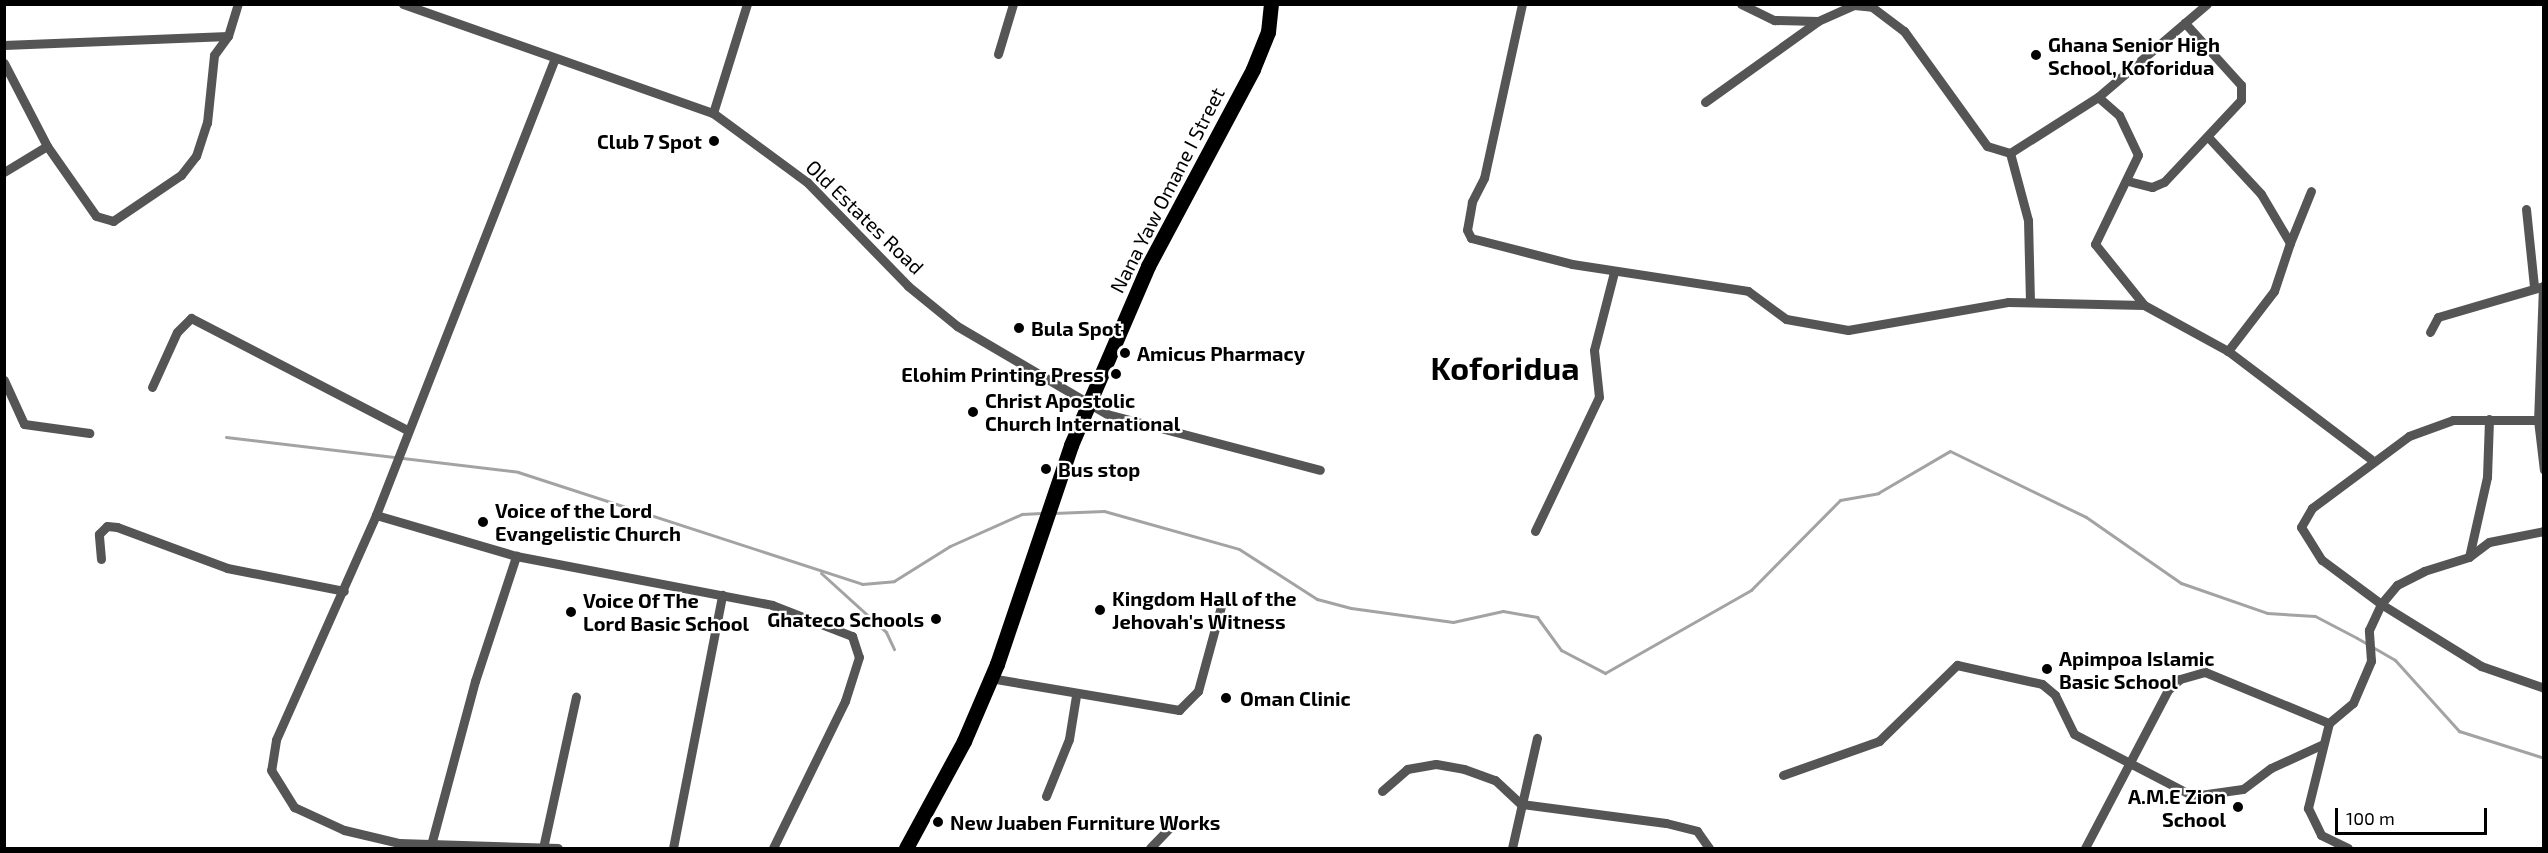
<!DOCTYPE html>
<style>
body{margin:0}
#map{position:relative;width:2548px;height:853px;overflow:hidden;background:#fff;font-family:"Exo 2",sans-serif}
div>[style]{position:absolute}
[style*='--x']{left:calc(var(--x)*1px);top:calc(var(--y)*1px);width:calc(var(--w)*1px);rotate:calc(var(--a)*1deg)}
.stream>*{height:3px;margin:-1.5px;padding:0 1.5px;transform-origin:1.5px;border-radius:1.5px;background:#a3a3a3}
.minor>*{height:9px;margin:-4.5px;padding:0 4.5px;transform-origin:4.5px;border-radius:4.5px;background:#555}
.primary>*{height:15px;margin:-7.5px;padding:0 7.5px;transform-origin:7.5px;border-radius:7.5px;background:#000}
.dots>*{width:16px;height:16px;translate:-50% -50%;box-sizing:border-box;border:3px solid #fff;border-radius:50%}
span{translate:-50% -50%;white-space:nowrap;text-align:center;line-height:1.15;-webkit-text-stroke:4.5px #fff;paint-order:stroke}
.poi-label{font-size:20px;color:#000;font-weight:700}
.left{translate:0 -50%;text-align:left}
.right{translate:-100% -50%;text-align:right}
.street-label{font-size:20px;color:#000}
.town-label{font-size:32px;color:#000;font-weight:700}
.frame{position:absolute;inset:0;border:6px solid #000;pointer-events:none}
.scale{position:absolute;left:2335px;top:808px;width:152px;height:27px;box-sizing:border-box;border:3px solid #000;border-top:0;padding-left:8px;font-size:18px;line-height:21px;white-space:nowrap;color:#000;-webkit-text-stroke:4px #fff;paint-order:stroke}
</style>
<div id="map">
<div class="stream">
<div style="--x:226;--y:437;--w:294;--a:6.8"></div>
<div style="--x:518;--y:472;--w:362;--a:18"></div>
<div style="--x:862;--y:584;--w:32;--a:-5"></div>
<div style="--x:894;--y:581;--w:66;--a:-32"></div>
<div style="--x:950;--y:546;--w:79;--a:-24"></div>
<div style="--x:1022;--y:514;--w:20;--a:-3"></div>
<div style="--x:1054;--y:513;--w:50;--a:-2.3"></div>
<div style="--x:1104;--y:511;--w:140;--a:15.7"></div>
<div style="--x:1239;--y:549;--w:93;--a:32.7"></div>
<div style="--x:1317;--y:599;--w:35;--a:15"></div>
<div style="--x:1351;--y:608;--w:103;--a:7.8"></div>
<div style="--x:1453;--y:622;--w:51;--a:-12.4"></div>
<div style="--x:1503;--y:611;--w:35;--a:10"></div>
<div style="--x:1537;--y:617;--w:41;--a:54"></div>
<div style="--x:1561;--y:650;--w:50;--a:27.6"></div>
<div style="--x:1605;--y:673;--w:168;--a:-29.6"></div>
<div style="--x:1751;--y:590;--w:127;--a:-45.3"></div>
<div style="--x:1840;--y:500;--w:39;--a:-10"></div>
<div style="--x:1878;--y:493;--w:83;--a:-30.3"></div>
<div style="--x:1950;--y:451;--w:151;--a:25.9"></div>
<div style="--x:2086;--y:517;--w:116;--a:34.8"></div>
<div style="--x:2181;--y:583;--w:91;--a:19.2"></div>
<div style="--x:2267;--y:613;--w:48;--a:3.6"></div>
<div style="--x:2315;--y:616;--w:47;--a:27.6"></div>
<div style="--x:2357;--y:638;--w:44;--a:30.1"></div>
<div style="--x:2395;--y:660;--w:96;--a:48"></div>
<div style="--x:2459;--y:731;--w:89;--a:17.6"></div>
<div style="--x:821;--y:573;--w:88;--a:42.2"></div>
<div style="--x:886;--y:632;--w:19;--a:65"></div>
</div>
<div class="minor">
<div style="--x:403;--y:4;--w:329;--a:19.4"></div>
<div style="--x:713;--y:113;--w:117;--a:36.3"></div>
<div style="--x:807;--y:182;--w:145;--a:45.8"></div>
<div style="--x:908;--y:286;--w:63;--a:39.2"></div>
<div style="--x:957;--y:326;--w:174;--a:30.4"></div>
<div style="--x:1107;--y:414;--w:220;--a:14.7"></div>
<div style="--x:1522;--y:4;--w:178;--a:102.3"></div>
<div style="--x:1484;--y:178;--w:27;--a:117"></div>
<div style="--x:1472;--y:202;--w:28;--a:100"></div>
<div style="--x:1467;--y:230;--w:9;--a:63"></div>
<div style="--x:1471;--y:238;--w:104;--a:14.4"></div>
<div style="--x:1572;--y:264;--w:178;--a:8.7"></div>
<div style="--x:1748;--y:291;--w:47;--a:36.4"></div>
<div style="--x:1786;--y:319;--w:63;--a:10.1"></div>
<div style="--x:1848;--y:330;--w:162;--a:-9.9"></div>
<div style="--x:2008;--y:302;--w:136;--a:1.3"></div>
<div style="--x:2144;--y:305;--w:96;--a:28.7"></div>
<div style="--x:2228;--y:351;--w:179;--a:37.1"></div>
<div style="--x:1741;--y:4;--w:37;--a:26"></div>
<div style="--x:1774;--y:20;--w:44;--a:1.3"></div>
<div style="--x:4;--y:45;--w:224;--a:-2.3"></div>
<div style="--x:998;--y:54;--w:52;--a:-73.3"></div>
<div style="--x:555;--y:58;--w:491;--a:111.4"></div>
<div style="--x:376;--y:515;--w:246;--a:114"></div>
<div style="--x:276;--y:740;--w:30;--a:99"></div>
<div style="--x:271;--y:770;--w:44;--a:58.1"></div>
<div style="--x:294;--y:807;--w:55;--a:24.7"></div>
<div style="--x:344;--y:830;--w:57;--a:13.3"></div>
<div style="--x:399;--y:843;--w:159;--a:1.8"></div>
<div style="--x:4;--y:63;--w:93;--a:62.6"></div>
<div style="--x:47;--y:146;--w:85;--a:55"></div>
<div style="--x:96;--y:216;--w:18;--a:16"></div>
<div style="--x:113;--y:221;--w:82;--a:-34.1"></div>
<div style="--x:181;--y:175;--w:24;--a:-52"></div>
<div style="--x:196;--y:156;--w:35;--a:-72"></div>
<div style="--x:207;--y:123;--w:68;--a:-84.1"></div>
<div style="--x:214;--y:55;--w:24;--a:-54"></div>
<div style="--x:228;--y:36;--w:34;--a:-73"></div>
<div style="--x:2098;--y:97;--w:28;--a:41"></div>
<div style="--x:2119;--y:115;--w:44;--a:64.6"></div>
<div style="--x:2138;--y:155;--w:99;--a:115.8"></div>
<div style="--x:2095;--y:244;--w:78;--a:51.2"></div>
<div style="--x:1705;--y:102;--w:139;--a:-35.6"></div>
<div style="--x:1818;--y:21;--w:39;--a:-24"></div>
<div style="--x:1854;--y:5;--w:18;--a:6"></div>
<div style="--x:1872;--y:7;--w:40;--a:37"></div>
<div style="--x:1904;--y:31;--w:142;--a:54.2"></div>
<div style="--x:1987;--y:146;--w:24;--a:17"></div>
<div style="--x:2010;--y:153;--w:104;--a:-32.5"></div>
<div style="--x:2098;--y:97;--w:143;--a:-40.5"></div>
<div style="--x:713;--y:113;--w:114;--a:-72.7"></div>
<div style="--x:2209;--y:138;--w:76;--a:47.1"></div>
<div style="--x:2261;--y:194;--w:57;--a:59.4"></div>
<div style="--x:2290;--y:243;--w:51;--a:108.4"></div>
<div style="--x:2274;--y:291;--w:76;--a:127.5"></div>
<div style="--x:2010;--y:153;--w:69;--a:75"></div>
<div style="--x:2028;--y:220;--w:80;--a:88.6"></div>
<div style="--x:4;--y:172;--w:50;--a:-31.2"></div>
<div style="--x:2128;--y:181;--w:25;--a:14"></div>
<div style="--x:2152;--y:187;--w:13;--a:-23"></div>
<div style="--x:2164;--y:182;--w:112;--a:-46.8"></div>
<div style="--x:2241;--y:100;--w:15;--a:-90"></div>
<div style="--x:2241;--y:85;--w:84;--a:-132.1"></div>
<div style="--x:2526;--y:209;--w:78;--a:84.1"></div>
<div style="--x:2290;--y:243;--w:56;--a:-68"></div>
<div style="--x:2543;--y:286;--w:134;--a:92.1"></div>
<div style="--x:2538;--y:420;--w:50;--a:83.2"></div>
<div style="--x:2430;--y:332;--w:17;--a:-62"></div>
<div style="--x:2438;--y:317;--w:110;--a:-16.3"></div>
<div style="--x:4;--y:380;--w:48;--a:65.6"></div>
<div style="--x:24;--y:424;--w:66;--a:7.9"></div>
<div style="--x:152;--y:387;--w:60;--a:-65.6"></div>
<div style="--x:177;--y:332;--w:20;--a:-45"></div>
<div style="--x:191;--y:318;--w:243;--a:27.4"></div>
<div style="--x:2538;--y:420;--w:85;--a:180"></div>
<div style="--x:2453;--y:420;--w:47;--a:160"></div>
<div style="--x:2409;--y:436;--w:121;--a:143.4"></div>
<div style="--x:2312;--y:508;--w:22;--a:120"></div>
<div style="--x:2301;--y:527;--w:39;--a:58"></div>
<div style="--x:2322;--y:560;--w:74;--a:36.7"></div>
<div style="--x:2381;--y:604;--w:25;--a:-50"></div>
<div style="--x:2397;--y:585;--w:30;--a:-27"></div>
<div style="--x:2424;--y:571;--w:47;--a:-17.3"></div>
<div style="--x:2469;--y:557;--w:25;--a:-37"></div>
<div style="--x:2489;--y:542;--w:56;--a:-11.3"></div>
<div style="--x:376;--y:515;--w:146;--a:16.3"></div>
<div style="--x:516;--y:556;--w:261;--a:10.8"></div>
<div style="--x:772;--y:605;--w:86;--a:21.2"></div>
<div style="--x:852;--y:636;--w:22;--a:72"></div>
<div style="--x:859;--y:657;--w:46;--a:107.7"></div>
<div style="--x:845;--y:701;--w:164;--a:116.1"></div>
<div style="--x:1535;--y:531;--w:148;--a:-64.5"></div>
<div style="--x:1599;--y:397;--w:47;--a:-96.1"></div>
<div style="--x:1594;--y:350;--w:81;--a:-75.6"></div>
<div style="--x:2469;--y:557;--w:82;--a:-77.3"></div>
<div style="--x:2487;--y:477;--w:58;--a:-88"></div>
<div style="--x:101;--y:559;--w:25;--a:-95"></div>
<div style="--x:99;--y:534;--w:11;--a:-45"></div>
<div style="--x:107;--y:526;--w:10;--a:6"></div>
<div style="--x:117;--y:527;--w:117;--a:20.4"></div>
<div style="--x:227;--y:568;--w:119;--a:11.1"></div>
<div style="--x:990;--y:678;--w:192;--a:9.6"></div>
<div style="--x:1179;--y:710;--w:27;--a:-45"></div>
<div style="--x:1198;--y:691;--w:95;--a:-74.8"></div>
<div style="--x:2329;--y:723;--w:88;--a:103.9"></div>
<div style="--x:2308;--y:808;--w:30;--a:64"></div>
<div style="--x:2321;--y:835;--w:30;--a:26"></div>
<div style="--x:1783;--y:775;--w:102;--a:-19.5"></div>
<div style="--x:1879;--y:741;--w:109;--a:-44.3"></div>
<div style="--x:1957;--y:665;--w:87;--a:12.6"></div>
<div style="--x:2042;--y:684;--w:17;--a:40"></div>
<div style="--x:2055;--y:695;--w:43;--a:64"></div>
<div style="--x:2074;--y:734;--w:134;--a:27.5"></div>
<div style="--x:2193;--y:796;--w:50;--a:-8"></div>
<div style="--x:2243;--y:789;--w:35;--a:-37"></div>
<div style="--x:2271;--y:768;--w:55;--a:-24.7"></div>
<div style="--x:1382;--y:791;--w:33;--a:-41"></div>
<div style="--x:1407;--y:769;--w:29;--a:-10"></div>
<div style="--x:1436;--y:764;--w:28;--a:10"></div>
<div style="--x:1464;--y:769;--w:33;--a:20"></div>
<div style="--x:1495;--y:780;--w:35;--a:43"></div>
<div style="--x:1521;--y:804;--w:146;--a:7.5"></div>
<div style="--x:1666;--y:823;--w:32;--a:14"></div>
<div style="--x:1697;--y:831;--w:21;--a:55"></div>
<div style="--x:1046;--y:796;--w:61;--a:-68"></div>
<div style="--x:1069;--y:739;--w:44;--a:-80.8"></div>
<div style="--x:431;--y:845;--w:170;--a:-75"></div>
<div style="--x:475;--y:681;--w:132;--a:-71.8"></div>
<div style="--x:543;--y:848;--w:155;--a:-77.7"></div>
<div style="--x:673;--y:848;--w:258;--a:-79"></div>
<div style="--x:1150;--y:848;--w:28;--a:-46"></div>
<div style="--x:1512;--y:848;--w:113;--a:-77.2"></div>
<div style="--x:2085;--y:848;--w:178;--a:-62.3"></div>
<div style="--x:2168;--y:690;--w:16;--a:-43"></div>
<div style="--x:2180;--y:679;--w:26;--a:-16"></div>
<div style="--x:2205;--y:672;--w:134;--a:22.4"></div>
<div style="--x:2329;--y:723;--w:31;--a:-40"></div>
<div style="--x:2353;--y:703;--w:46;--a:-66.8"></div>
<div style="--x:2371;--y:661;--w:31;--a:-94"></div>
<div style="--x:2369;--y:630;--w:29;--a:-65"></div>
<div style="--x:2381;--y:604;--w:118;--a:31.8"></div>
<div style="--x:2481;--y:666;--w:67;--a:19.2"></div>
</div>
<div class="primary">
<div style="--x:906;--y:848;--w:122;--a:-61.5"></div>
<div style="--x:964;--y:741;--w:84;--a:-66.8"></div>
<div style="--x:997;--y:664;--w:231;--a:-71.3"></div>
<div style="--x:1071;--y:445;--w:195;--a:-66.7"></div>
<div style="--x:1148;--y:266;--w:223;--a:-61.9"></div>
<div style="--x:1253;--y:69;--w:40;--a:-68"></div>
<div style="--x:1268;--y:32;--w:28;--a:-84"></div>
</div>
<div class="dots">
<div style="left:2036px;top:55px;background:#000"></div>
<div style="left:714px;top:141px;background:#000"></div>
<div style="left:1019px;top:328px;background:#000"></div>
<div style="left:1125px;top:353px;background:#000"></div>
<div style="left:1116px;top:374px;background:#000"></div>
<div style="left:973px;top:412px;background:#000"></div>
<div style="left:1046px;top:469px;background:#000"></div>
<div style="left:483px;top:522px;background:#000"></div>
<div style="left:1100px;top:610px;background:#000"></div>
<div style="left:571px;top:612px;background:#000"></div>
<div style="left:936px;top:619px;background:#000"></div>
<div style="left:2047px;top:669px;background:#000"></div>
<div style="left:1226px;top:698px;background:#000"></div>
<div style="left:2238px;top:807px;background:#000"></div>
<div style="left:938px;top:822px;background:#000"></div>
</div>
<div class="poi-label">
<span class="left" style="left:2048px;top:56px">Ghana Senior High<br>School, Koforidua</span>
<span class="right" style="left:702px;top:141px">Club 7 Spot</span>
<span class="left" style="left:1031px;top:328px">Bula Spot</span>
<span class="left" style="left:1137px;top:353px">Amicus Pharmacy</span>
<span class="right" style="left:1104px;top:374px">Elohim Printing Press</span>
<span class="left" style="left:985px;top:412px">Christ Apostolic<br>Church International</span>
<span class="left" style="left:1058px;top:469px">Bus stop</span>
<span class="left" style="left:495px;top:522px">Voice of the Lord<br>Evangelistic Church</span>
<span class="left" style="left:1112px;top:610px">Kingdom Hall of the<br>Jehovah's Witness</span>
<span class="left" style="left:583px;top:612px">Voice Of The<br>Lord Basic School</span>
<span class="right" style="left:924px;top:619px">Ghateco Schools</span>
<span class="left" style="left:2059px;top:670px">Apimpoa Islamic<br>Basic School</span>
<span class="left" style="left:1240px;top:698px">Oman Clinic</span>
<span class="right" style="left:2226px;top:808px">A.M.E Zion<br>School</span>
<span class="left" style="left:950px;top:822px">New Juaben Furniture Works</span>
</div>
<div class="street-label">
<span style="left:1167px;top:190px;rotate:-63deg">Nana Yaw Omane I Street</span>
<span style="left:865px;top:217px;rotate:44deg">Old Estates Road</span>
</div>
<div class="town-label">
<span style="left:1505px;top:367px">Koforidua</span>
</div>
<div class="frame"></div>
<div class="scale">100 m</div>
</div>
